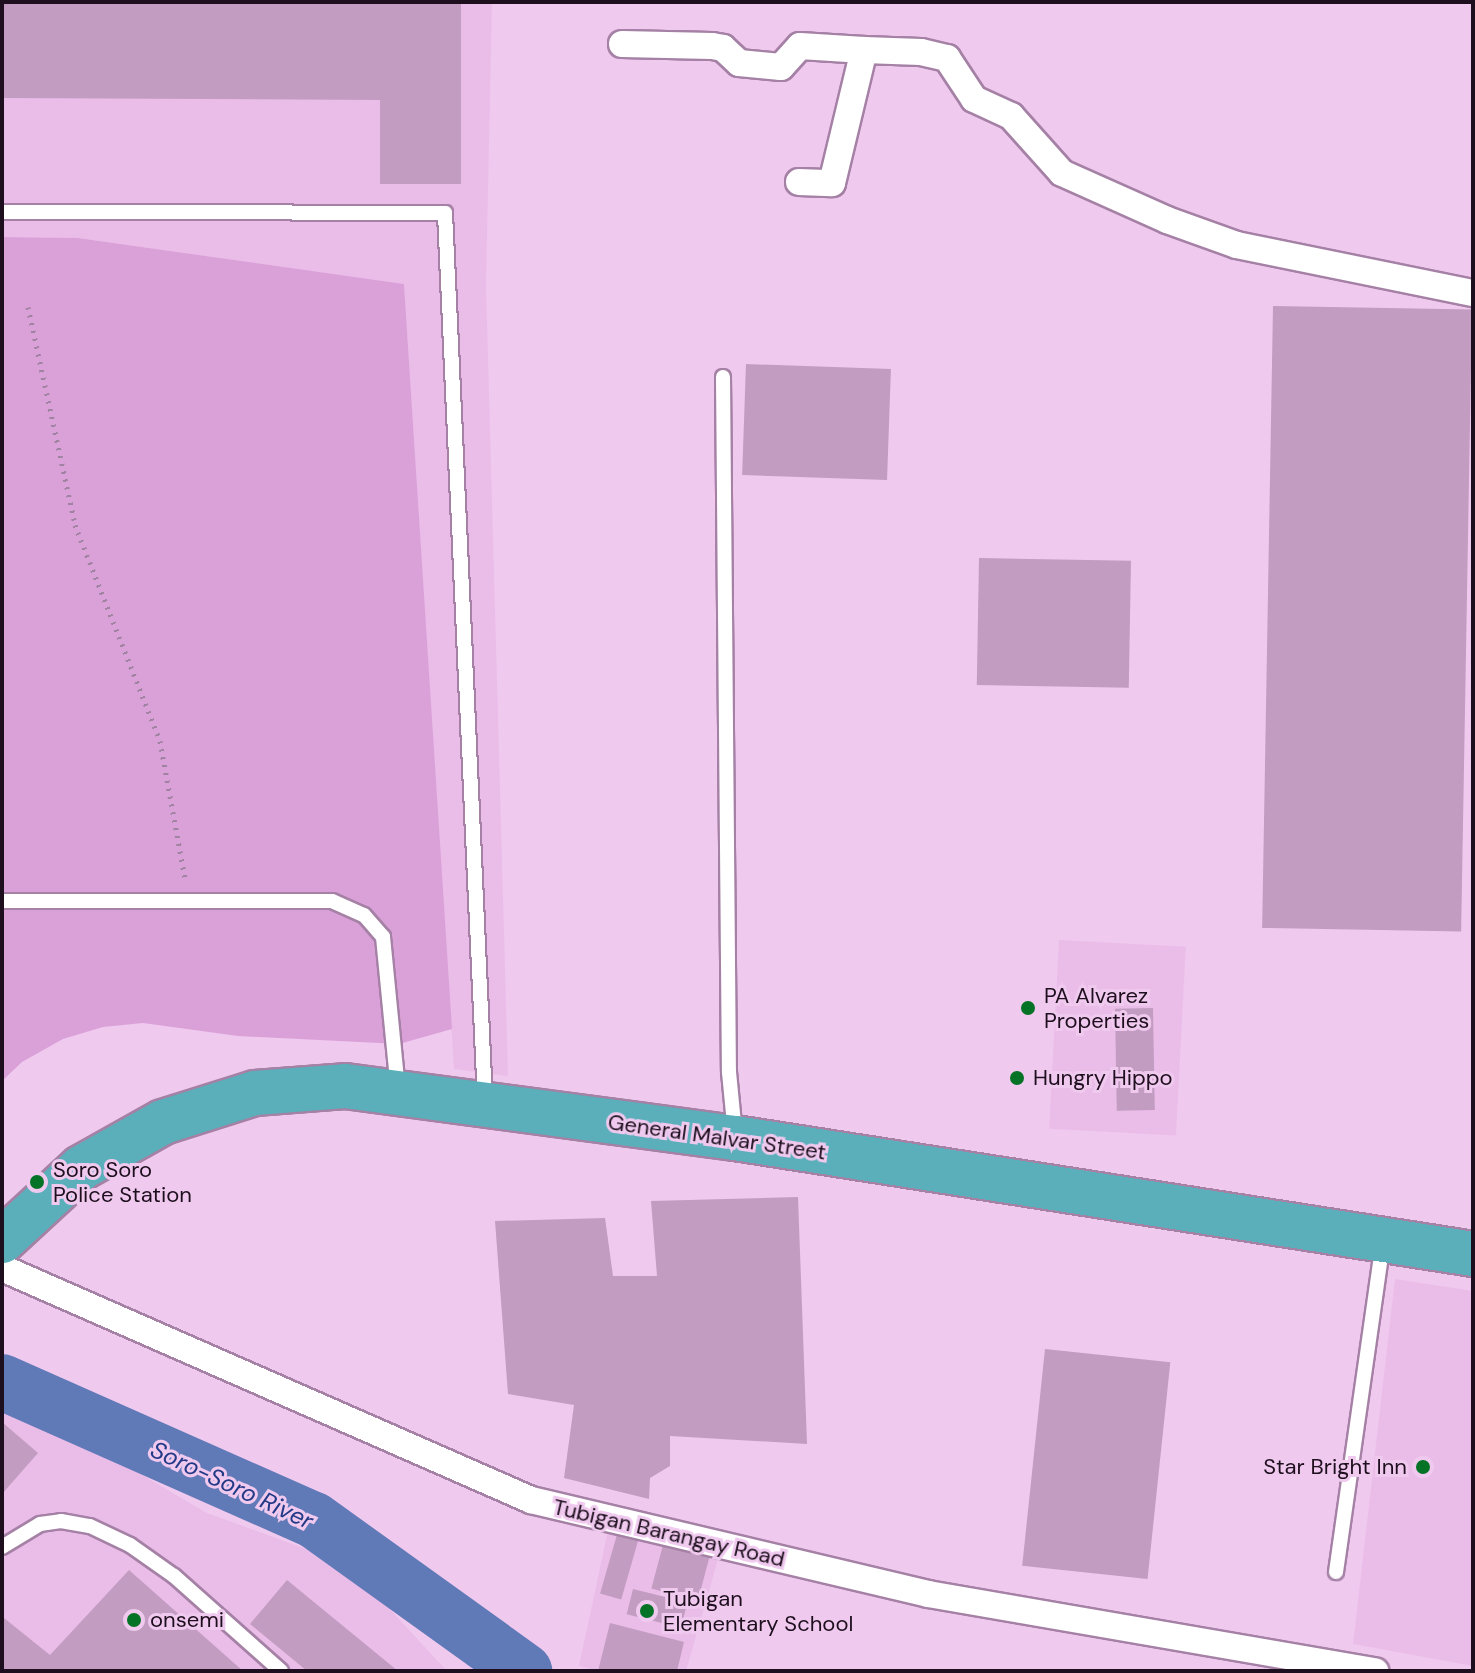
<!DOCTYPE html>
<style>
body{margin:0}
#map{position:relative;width:1475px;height:1673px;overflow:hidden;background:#f0c9ef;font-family:"DM Sans",sans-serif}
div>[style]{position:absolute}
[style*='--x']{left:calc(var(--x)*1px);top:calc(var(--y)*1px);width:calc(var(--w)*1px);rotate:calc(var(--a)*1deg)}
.built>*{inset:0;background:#eabde9;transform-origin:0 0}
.green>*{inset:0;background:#daa1d9}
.river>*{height:56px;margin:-28px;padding:0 28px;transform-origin:28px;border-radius:28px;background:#6079b7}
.building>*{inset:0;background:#c29cc1;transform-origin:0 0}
.path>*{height:5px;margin-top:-2.5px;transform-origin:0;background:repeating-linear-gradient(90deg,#a083a0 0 2px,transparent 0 8px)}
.roads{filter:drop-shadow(2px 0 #a581a5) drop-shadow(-2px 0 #a581a5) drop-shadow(0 2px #a581a5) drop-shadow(0 -2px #a581a5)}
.service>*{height:14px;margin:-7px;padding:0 7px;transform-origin:7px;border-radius:7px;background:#fff}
.minor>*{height:26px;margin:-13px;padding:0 13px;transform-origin:13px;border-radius:13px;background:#fff}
.trunk>*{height:44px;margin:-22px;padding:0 22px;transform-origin:22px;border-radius:22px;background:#5aafba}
.dots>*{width:22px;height:22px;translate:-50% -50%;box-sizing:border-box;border:4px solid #f0c9ef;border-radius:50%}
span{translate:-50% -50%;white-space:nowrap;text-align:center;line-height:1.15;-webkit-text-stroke:6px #f0c9ef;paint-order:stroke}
.poi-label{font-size:22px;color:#1d0f1d}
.left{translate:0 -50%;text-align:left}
.right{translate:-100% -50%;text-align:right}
.street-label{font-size:22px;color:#1d0f1d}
.water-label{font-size:24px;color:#223a86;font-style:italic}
.frame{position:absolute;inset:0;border:4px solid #1d0f1d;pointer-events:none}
</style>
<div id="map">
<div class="built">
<div style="clip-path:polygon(2px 2px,492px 2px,486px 286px,508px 1076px,454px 1069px,404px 284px,78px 238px,2px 237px)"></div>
<div style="left:1059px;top:940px;width:127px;height:189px;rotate:3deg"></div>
<div style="clip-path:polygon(1395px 1279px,1473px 1291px,1473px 1666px,1353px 1644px)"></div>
<div style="clip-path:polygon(2px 1393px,207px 1513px,348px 1564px,447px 1671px,2px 1671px)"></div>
<div style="clip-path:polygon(609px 1526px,719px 1556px,686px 1671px,598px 1671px,579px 1666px)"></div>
</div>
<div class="green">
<div style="clip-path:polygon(2px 237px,78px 238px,404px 284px,452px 1029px,399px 1044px,238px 1036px,143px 1023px,103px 1027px,63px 1039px,22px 1062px,2px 1081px)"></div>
</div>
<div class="river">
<div style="--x:2;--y:1382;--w:341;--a:23.9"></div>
<div style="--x:314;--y:1520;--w:259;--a:35.7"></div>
</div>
<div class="building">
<div style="clip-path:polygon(2px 2px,461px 2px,461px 184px,380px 184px,380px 100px,2px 98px)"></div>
<div style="left:1273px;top:306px;width:199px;height:622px;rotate:1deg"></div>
<div style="left:746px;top:364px;width:145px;height:111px;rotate:2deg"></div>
<div style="left:979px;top:558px;width:152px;height:127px;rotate:1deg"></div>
<div style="left:1153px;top:1008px;width:102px;height:38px;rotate:89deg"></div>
<div style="clip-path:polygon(798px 1197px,807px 1444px,670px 1436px,670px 1466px,650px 1478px,649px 1499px,564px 1478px,574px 1405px,508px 1394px,495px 1221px,605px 1218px,613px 1276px,657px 1276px,651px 1201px)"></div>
<div style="left:1045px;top:1349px;width:126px;height:218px;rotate:6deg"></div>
<div style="clip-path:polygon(2px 1422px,38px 1453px,2px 1494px)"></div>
<div style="left:618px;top:1531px;width:22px;height:65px;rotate:16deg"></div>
<div style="left:663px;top:1545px;width:48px;height:45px;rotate:15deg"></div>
<div style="clip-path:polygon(129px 1570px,243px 1671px,2px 1671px,4px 1618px,50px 1655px)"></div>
<div style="clip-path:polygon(287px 1580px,398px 1671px,307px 1671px,250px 1624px)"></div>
<div style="left:633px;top:1589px;width:56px;height:26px;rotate:14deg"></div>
<div style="clip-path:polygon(610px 1623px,684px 1642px,677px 1671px,598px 1671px)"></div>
</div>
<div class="path">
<div style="--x:28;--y:307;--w:223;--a:77.8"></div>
<div style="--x:75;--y:525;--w:232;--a:68.5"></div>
<div style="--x:160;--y:741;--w:139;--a:79.7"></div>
</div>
<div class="roads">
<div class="service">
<div style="--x:2;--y:212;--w:443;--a:0.1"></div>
<div style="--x:445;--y:213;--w:889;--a:87.42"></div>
<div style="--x:723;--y:377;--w:695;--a:89.51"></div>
<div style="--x:729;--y:1072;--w:62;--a:84.5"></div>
<div style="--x:2;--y:901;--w:330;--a:0"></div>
<div style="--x:332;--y:901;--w:35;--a:24"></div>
<div style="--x:364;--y:915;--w:29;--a:49"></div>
<div style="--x:383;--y:937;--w:153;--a:84.4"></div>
<div style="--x:2;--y:1547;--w:44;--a:-31.2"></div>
<div style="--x:40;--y:1524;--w:21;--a:-8"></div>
<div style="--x:61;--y:1521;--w:29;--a:10"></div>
<div style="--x:90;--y:1526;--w:44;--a:25.4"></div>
<div style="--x:130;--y:1545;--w:54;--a:35.2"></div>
<div style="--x:174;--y:1576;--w:143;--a:41.6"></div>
<div style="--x:1336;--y:1572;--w:332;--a:-81.9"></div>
</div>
<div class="minor">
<div style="--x:622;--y:44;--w:90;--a:1.3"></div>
<div style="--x:712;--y:46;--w:11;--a:10"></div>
<div style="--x:723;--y:48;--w:22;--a:43"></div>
<div style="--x:739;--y:63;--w:42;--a:5.4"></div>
<div style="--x:781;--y:67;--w:28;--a:-48"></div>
<div style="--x:800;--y:46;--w:64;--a:3.6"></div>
<div style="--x:799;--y:182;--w:33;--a:2"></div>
<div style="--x:832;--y:183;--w:137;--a:-76.5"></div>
<div style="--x:864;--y:50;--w:57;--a:2"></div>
<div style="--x:921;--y:52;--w:27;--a:13"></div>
<div style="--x:947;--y:58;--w:49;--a:56.6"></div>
<div style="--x:974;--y:99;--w:41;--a:24.7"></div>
<div style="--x:1011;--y:116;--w:76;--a:48.2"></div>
<div style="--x:1062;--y:173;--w:115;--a:24.1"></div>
<div style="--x:1167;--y:220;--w:74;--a:19.7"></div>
<div style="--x:1237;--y:245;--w:241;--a:11.5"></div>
<div style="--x:2;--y:1268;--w:578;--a:23.68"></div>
<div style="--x:531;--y:1500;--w:408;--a:13.3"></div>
<div style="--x:928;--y:1594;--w:454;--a:9.8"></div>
</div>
<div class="trunk">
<div style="--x:2;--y:1241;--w:108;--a:-42.7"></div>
<div style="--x:81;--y:1168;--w:94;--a:-29.3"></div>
<div style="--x:163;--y:1122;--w:96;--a:-17.5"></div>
<div style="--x:255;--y:1093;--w:90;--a:-4.4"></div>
<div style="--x:345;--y:1086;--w:393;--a:7.6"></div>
<div style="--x:735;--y:1138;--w:747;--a:8.93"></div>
</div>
</div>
<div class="dots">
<div style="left:1028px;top:1008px;background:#047326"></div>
<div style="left:1017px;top:1078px;background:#047326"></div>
<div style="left:37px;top:1182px;background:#047326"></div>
<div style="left:1423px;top:1467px;background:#047326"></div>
<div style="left:647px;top:1611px;background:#047326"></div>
<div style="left:134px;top:1620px;background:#047326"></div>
</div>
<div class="poi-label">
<span class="left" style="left:1044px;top:1008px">PA Alvarez<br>Properties</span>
<span class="left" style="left:1033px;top:1078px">Hungry Hippo</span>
<span class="left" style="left:53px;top:1182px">Soro Soro<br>Police Station</span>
<span class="right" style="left:1407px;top:1467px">Star Bright Inn</span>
<span class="left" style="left:663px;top:1611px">Tubigan<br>Elementary School</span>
<span class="left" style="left:150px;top:1620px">onsemi</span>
</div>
<div class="street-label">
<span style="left:717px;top:1137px;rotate:8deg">General Malvar Street</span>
<span style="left:669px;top:1533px;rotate:13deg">Tubigan Barangay Road</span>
</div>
<div class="water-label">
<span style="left:232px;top:1485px;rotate:25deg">Soro-Soro River</span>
</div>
<div class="frame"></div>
</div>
